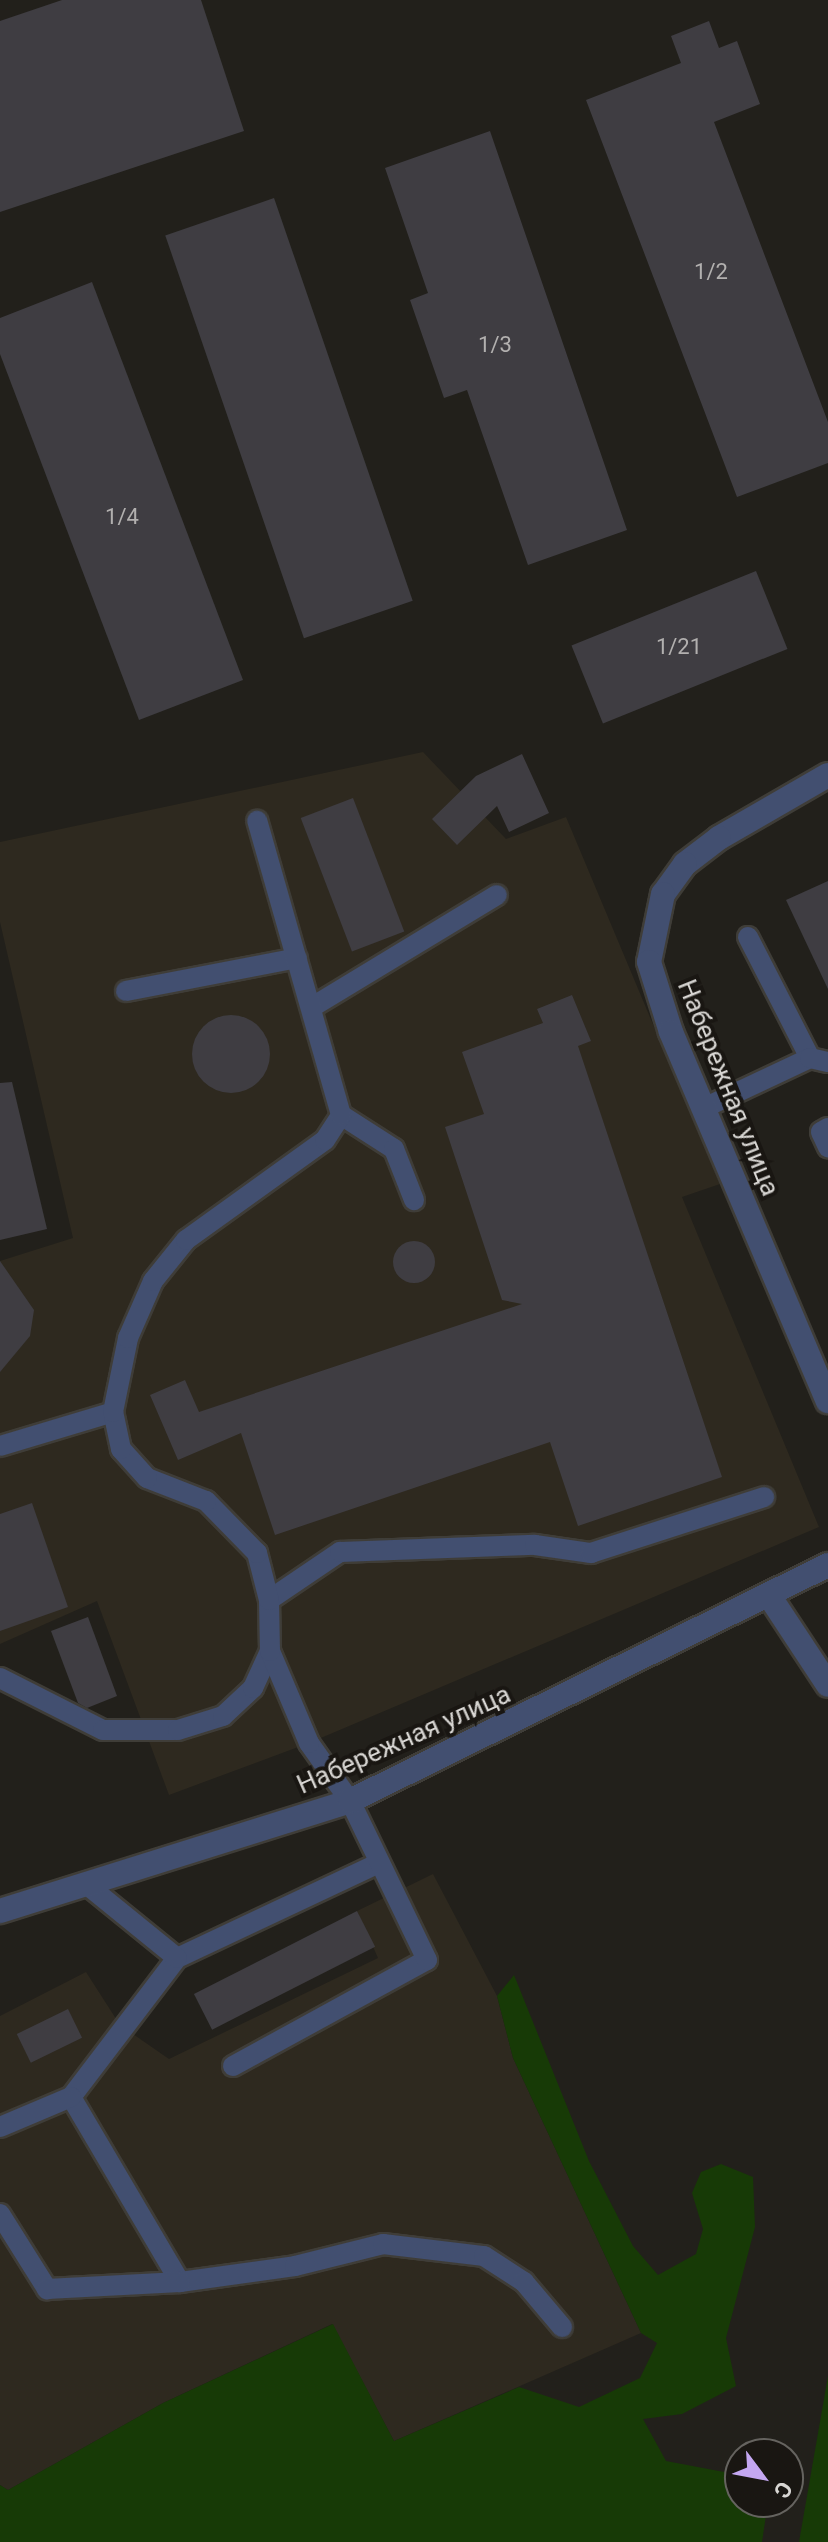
<!DOCTYPE html>
<meta charset="utf-8">
<style>
body{margin:0}
#map{position:relative;width:828px;height:2542px;overflow:hidden;background:#22201b;font-family:Roboto,sans-serif}
div>[style]{position:absolute}
[style*='--x']{left:calc(var(--x)*1px);top:calc(var(--y)*1px);width:calc(var(--w)*1px);rotate:calc(var(--a)*1deg)}
.built>*{inset:0;background:#2e291f}
.green>*{inset:0;background:#173a06}
.building>*{inset:0;background:#3f3d42;transform-origin:0 0}
.round{border-radius:50%}
.roads{filter:drop-shadow(2px 0 #3f3d38) drop-shadow(-2px 0 #3f3d38) drop-shadow(0 2px #3f3d38) drop-shadow(0 -2px #3f3d38)}
.lane>*{height:20px;margin:-10px;padding:0 10px;transform-origin:10px;border-radius:10px;background:#424f70}
.street>*{height:24px;margin:-12px;padding:0 12px;transform-origin:12px;border-radius:12px;background:#424f70}
span{translate:-50% -50%;white-space:nowrap;text-align:center;line-height:1.15;-webkit-text-stroke:8px #191612;paint-order:stroke}
.number-label{font-size:22px;color:#b2b0af}
.number-label span{-webkit-text-stroke-width:0}
.street-label{font-size:26px;color:#d8d6d3}
.north{position:absolute;left:724px;top:2438px;width:80px;height:80px;box-sizing:border-box;background:#191612;border:2px solid #65635f;border-radius:50%;rotate:122deg;font-size:22px;font-weight:700;line-height:32px;text-align:center;color:#d8d6d3}
.north::after{content:'';display:block;margin:auto;width:28px;height:36px;background:#c4a7f1;clip-path:polygon(50% 0,100% 100%,50% 72%,0 100%)}
</style>
<div id="map">
<div class="built">
<div style="clip-path:polygon(423px 752px,506px 839px,566px 817px,720px 1184px,682px 1197px,819px 1527px,309px 1743px,169px 1795px,97px 1601px,0 1644px,0 1261px,73px 1238px,0 922px,0 842px)"></div>
<div style="clip-path:polygon(433px 1874px,497px 1996px,513px 2058px,641px 2333px,394px 2441px,332px 2324px,163px 2403px,8px 2490px,0 2485px,0 2016px,86px 1972px,120px 2025px,169px 2059px,378px 1958px,357px 1911px)"></div>
</div>
<div class="green">
<div style="clip-path:polygon(514px 1975px,589px 2161px,633px 2246px,658px 2275px,696px 2254px,703px 2229px,692px 2193px,701px 2172px,721px 2164px,753px 2177px,755px 2227px,726px 2338px,736px 2386px,682px 2414px,643px 2419px,666px 2461px,740px 2475px,740px 2502px,768px 2502px,762px 2542px,0 2542px,0 2485px,8px 2490px,163px 2403px,333px 2324px,394px 2441px,519px 2387px,579px 2407px,640px 2378px,657px 2343px,641px 2333px,513px 2058px,497px 1996px)"></div>
<div style="clip-path:polygon(828px 2376px,828px 2542px,799px 2542px)"></div>
</div>
<div class="building">
<div style="clip-path:polygon(62px 0,201px 0,244px 131px,0 212px,0 21px)"></div>
<div style="clip-path:polygon(709px 21px,719px 48px,737px 41px,760px 104px,714px 122px,828px 422px,828px 463px,737px 497px,586px 100px,681px 63px,671px 36px)"></div>
<div style="clip-path:polygon(490px 131px,627px 530px,528px 565px,467px 390px,444px 398px,410px 300px,428px 293px,385px 168px)"></div>
<div style="left:274px;top:198px;width:426px;height:115px;rotate:71deg"></div>
<div style="clip-path:polygon(92px 282px,243px 680px,139px 720px,0 354px,0 318px)"></div>
<div style="left:756px;top:571px;width:84px;height:199px;rotate:68deg"></div>
<div style="clip-path:polygon(522px 754px,549px 813px,509px 832px,497px 806px,457px 845px,432px 819px,476px 776px)"></div>
<div style="left:353px;top:798px;width:143px;height:56px;rotate:69deg"></div>
<div style="clip-path:polygon(828px 881px,828px 989px,786px 900px)"></div>
<div style="clip-path:polygon(572px 995px,591px 1041px,578px 1046px,722px 1477px,578px 1526px,550px 1442px,275px 1535px,241px 1433px,178px 1460px,150px 1395px,185px 1380px,199px 1412px,522px 1304px,502px 1300px,445px 1127px,484px 1114px,462px 1052px,543px 1023px,537px 1009px)"></div>
<div class="round" style="left:192px;top:1015px;width:78px;height:78px"></div>
<div style="clip-path:polygon(12px 1082px,47px 1229px,0 1240px,0 1083px)"></div>
<div class="round" style="left:393px;top:1241px;width:42px;height:42px"></div>
<div style="clip-path:polygon(0 1261px,34px 1310px,30px 1336px,0 1372px)"></div>
<div style="clip-path:polygon(32px 1503px,68px 1607px,0 1631px,0 1514px)"></div>
<div style="clip-path:polygon(88px 1617px,117px 1696px,87px 1708px,78px 1703px,51px 1631px)"></div>
<div style="left:357px;top:1911px;width:40px;height:183px;rotate:63deg"></div>
<div style="left:68px;top:2009px;width:32px;height:57px;rotate:64deg"></div>
</div>
<div class="roads">
<div class="lane">
<div style="--x:748;--y:937;--w:136;--a:62.9"></div>
<div style="--x:126;--y:991;--w:174;--a:-10.9"></div>
<div style="--x:312;--y:1007;--w:216;--a:-31.2"></div>
<div style="--x:706;--y:1107;--w:115;--a:-25.2"></div>
<div style="--x:810;--y:1058;--w:18;--a:13"></div>
<div style="--x:341;--y:1115;--w:63;--a:32.7"></div>
<div style="--x:394;--y:1149;--w:55;--a:68.6"></div>
<div style="--x:828;--y:1128;--w:8;--a:150"></div>
<div style="--x:821;--y:1132;--w:17;--a:65"></div>
<div style="--x:0;--y:1446;--w:118;--a:-16.7"></div>
<div style="--x:269;--y:1600;--w:86;--a:-34.1"></div>
<div style="--x:340;--y:1552;--w:195;--a:-2.1"></div>
<div style="--x:535;--y:1545;--w:57;--a:8.1"></div>
<div style="--x:591;--y:1553;--w:182;--a:-17.9"></div>
<div style="--x:0;--y:1678;--w:115;--a:26.8"></div>
<div style="--x:103;--y:1730;--w:75;--a:0"></div>
<div style="--x:178;--y:1730;--w:47;--a:-17.3"></div>
<div style="--x:223;--y:1716;--w:41;--a:-43"></div>
<div style="--x:253;--y:1688;--w:41;--a:-65.3"></div>
<div style="--x:379;--y:1863;--w:223;--a:154.8"></div>
<div style="--x:177;--y:1958;--w:175;--a:127.3"></div>
<div style="--x:71;--y:2097;--w:215;--a:59.5"></div>
<div style="--x:180;--y:2282;--w:116;--a:-7.9"></div>
<div style="--x:295;--y:2266;--w:91;--a:-14"></div>
<div style="--x:383;--y:2244;--w:102;--a:6.8"></div>
<div style="--x:484;--y:2256;--w:48;--a:33"></div>
<div style="--x:524;--y:2282;--w:59;--a:49.8"></div>
<div style="--x:86;--y:1884;--w:117;--a:39.1"></div>
<div style="--x:233;--y:2066;--w:221;--a:-28.7"></div>
<div style="--x:427;--y:1960;--w:177;--a:-115.8"></div>
<div style="--x:350;--y:1801;--w:71;--a:-125.3"></div>
<div style="--x:309;--y:1743;--w:100;--a:-113"></div>
<div style="--x:270;--y:1651;--w:51;--a:-91.1"></div>
<div style="--x:269;--y:1600;--w:49;--a:-104.3"></div>
<div style="--x:257;--y:1553;--w:73;--a:-134.4"></div>
<div style="--x:206;--y:1501;--w:63;--a:-158.7"></div>
<div style="--x:147;--y:1478;--w:39;--a:-132"></div>
<div style="--x:121;--y:1449;--w:38;--a:-102"></div>
<div style="--x:113;--y:1412;--w:76;--a:-78.5"></div>
<div style="--x:128;--y:1338;--w:62;--a:-66.3"></div>
<div style="--x:153;--y:1281;--w:53;--a:-51.2"></div>
<div style="--x:186;--y:1240;--w:171;--a:-35.7"></div>
<div style="--x:325;--y:1140;--w:30;--a:-57"></div>
<div style="--x:341;--y:1115;--w:306;--a:-105.9"></div>
<div style="--x:0;--y:2127;--w:77;--a:-22.9"></div>
<div style="--x:0;--y:2214;--w:89;--a:57.9"></div>
<div style="--x:47;--y:2289;--w:133;--a:-3"></div>
</div>
<div class="street">
<div style="--x:828;--y:775;--w:126;--a:150"></div>
<div style="--x:719;--y:838;--w:43;--a:142.6"></div>
<div style="--x:685;--y:864;--w:37;--a:126"></div>
<div style="--x:663;--y:894;--w:69;--a:101.6"></div>
<div style="--x:649;--y:962;--w:73;--a:72.6"></div>
<div style="--x:671;--y:1032;--w:401;--a:67"></div>
<div style="--x:770;--y:1597;--w:105;--a:56.6"></div>
<div style="--x:0;--y:1911;--w:367;--a:-17.4"></div>
<div style="--x:350;--y:1801;--w:533;--a:-26.28"></div>
</div>
</div>
<div class="number-label">
<span style="left:711px;top:272px">1/2</span>
<span style="left:495px;top:345px">1/3</span>
<span style="left:122px;top:517px">1/4</span>
<span style="left:679px;top:647px">1/21</span>
</div>
<div class="street-label">
<span style="left:728px;top:1088px;rotate:68deg">Набережная улица</span>
<span style="left:404px;top:1740px;rotate:-24deg">Набережная улица</span>
</div>
<div class="north">С</div>
</div>
